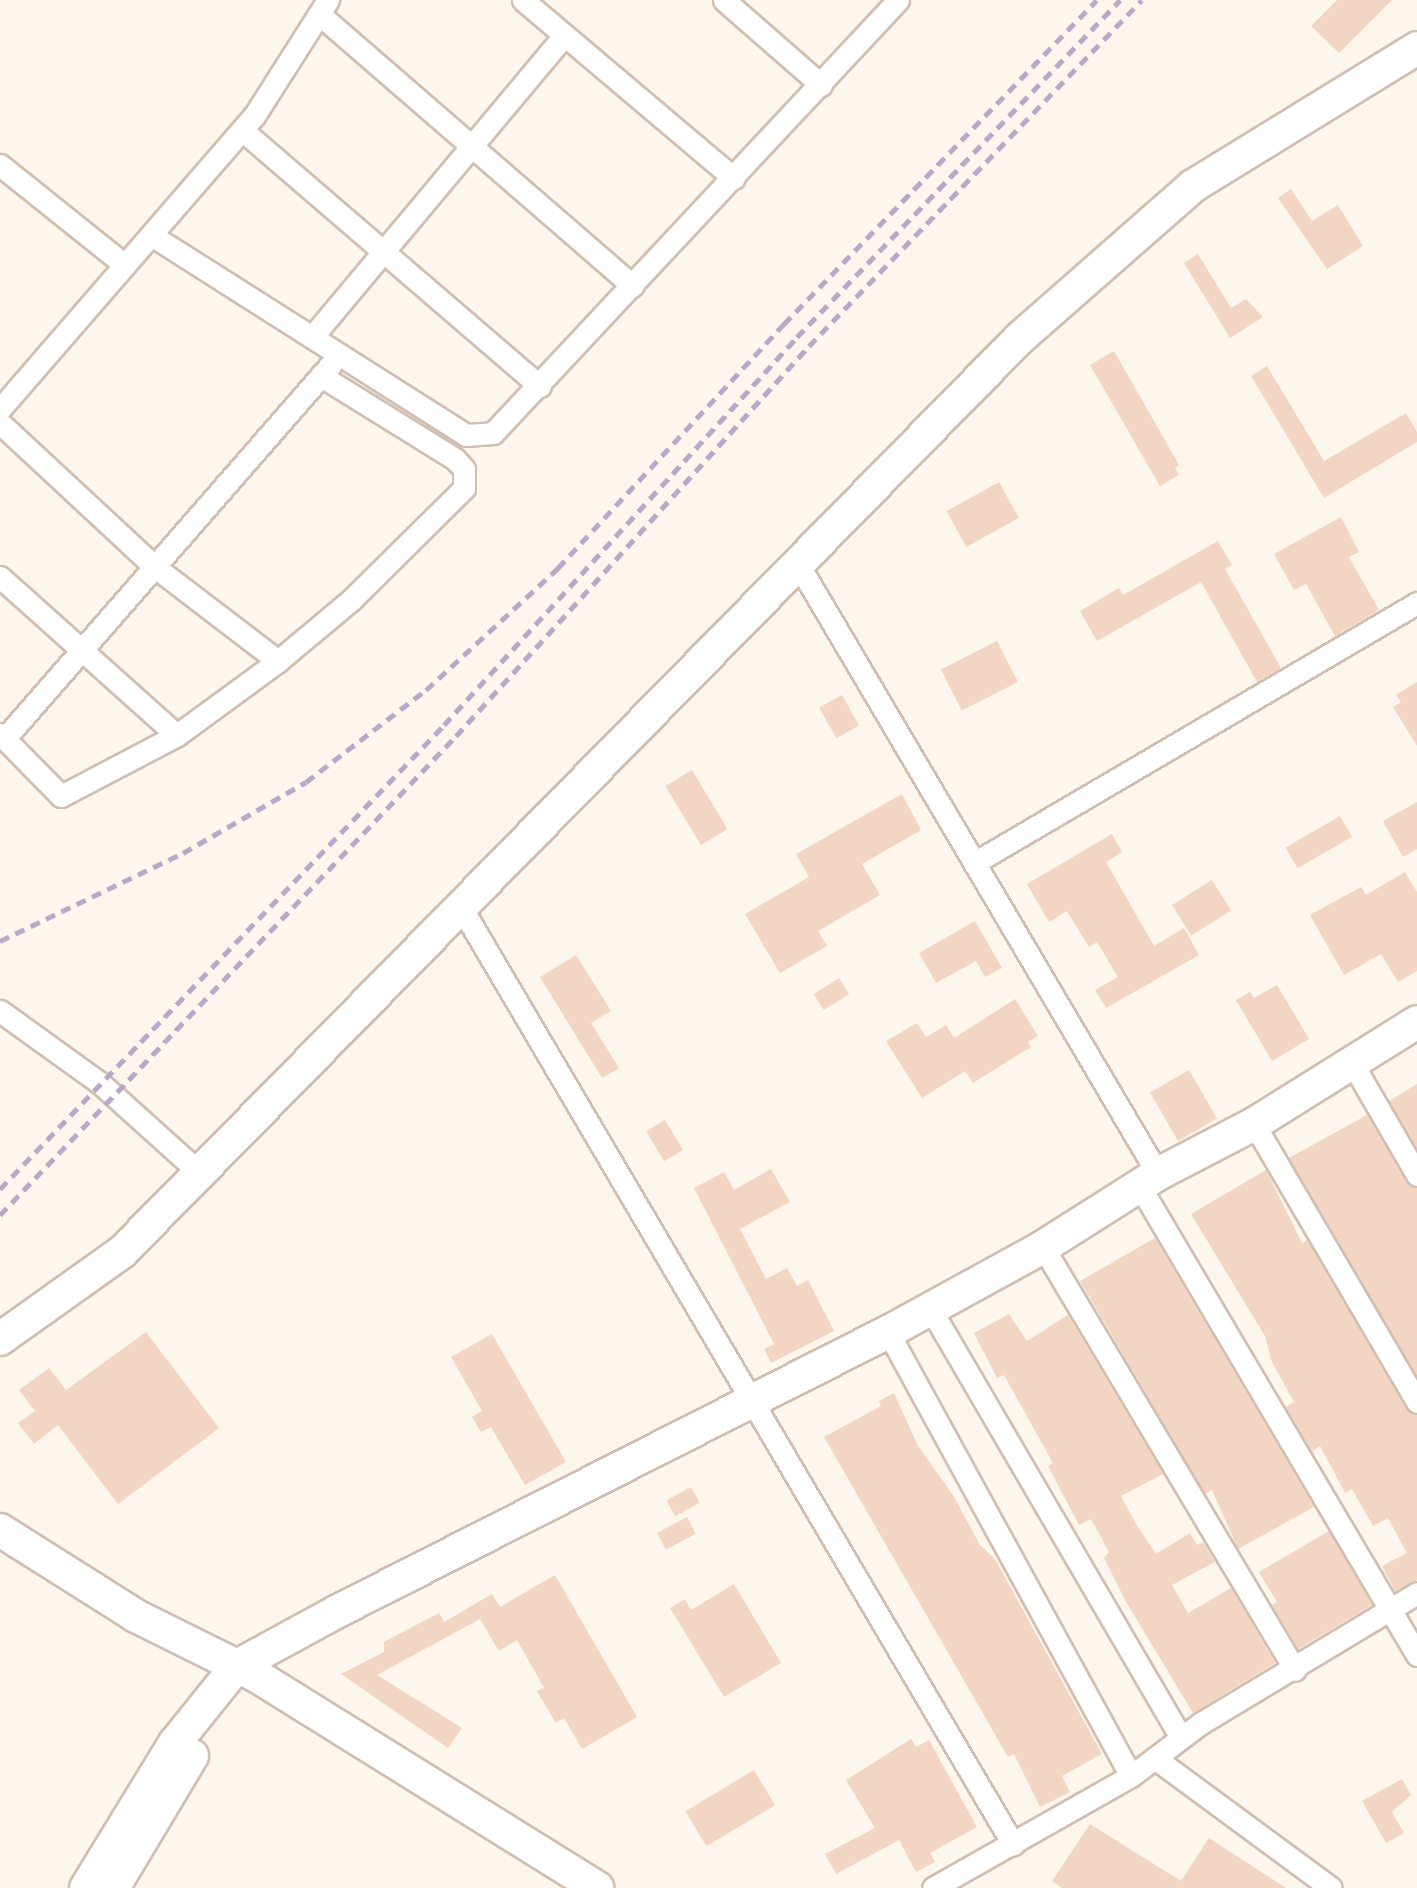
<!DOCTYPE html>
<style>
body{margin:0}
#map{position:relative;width:1417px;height:1888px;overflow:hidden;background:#fdf6ec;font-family:Roboto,sans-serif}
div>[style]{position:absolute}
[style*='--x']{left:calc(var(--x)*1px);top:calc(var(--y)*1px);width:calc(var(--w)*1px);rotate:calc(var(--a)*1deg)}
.building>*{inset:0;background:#f3d5c3;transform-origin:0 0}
.roads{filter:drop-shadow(2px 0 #d1beb0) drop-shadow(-2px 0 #d1beb0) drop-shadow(0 2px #d1beb0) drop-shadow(0 -2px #d1beb0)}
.street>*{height:21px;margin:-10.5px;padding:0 10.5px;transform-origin:10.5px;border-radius:10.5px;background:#fff}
.secondary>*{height:32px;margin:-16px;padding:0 16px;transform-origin:16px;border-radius:16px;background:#fff}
.rail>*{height:5px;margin-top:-2.5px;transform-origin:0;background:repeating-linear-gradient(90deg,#b9a8c9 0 10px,transparent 0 17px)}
span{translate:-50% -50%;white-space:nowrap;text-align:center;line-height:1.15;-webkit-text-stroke:6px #fffaf3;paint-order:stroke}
</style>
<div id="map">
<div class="building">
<div style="clip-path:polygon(1337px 0,1392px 0,1339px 53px,1311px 26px)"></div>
<div style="clip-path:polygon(1291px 189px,1312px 221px,1338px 205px,1363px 246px,1327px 269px,1278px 198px)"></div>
<div style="clip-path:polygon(1198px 254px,1231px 308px,1246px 299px,1263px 317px,1230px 338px,1184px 263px)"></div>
<div style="clip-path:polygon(1114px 351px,1179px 465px,1175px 468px,1179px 475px,1160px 486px,1090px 365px)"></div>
<div style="clip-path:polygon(1267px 366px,1324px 461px,1406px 413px,1417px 432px,1417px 442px,1324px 498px,1251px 376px)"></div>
<div style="left:999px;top:482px;width:41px;height:60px;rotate:61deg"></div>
<div style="clip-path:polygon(1341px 517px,1359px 552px,1349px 557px,1379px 610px,1335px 636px,1306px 584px,1294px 590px,1274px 554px)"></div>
<div style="clip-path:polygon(1218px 541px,1232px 565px,1225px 569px,1281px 668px,1257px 682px,1201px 582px,1097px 641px,1080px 611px,1119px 588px,1123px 595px)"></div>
<div style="left:997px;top:641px;width:46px;height:63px;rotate:63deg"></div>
<div style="clip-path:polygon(1417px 682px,1417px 746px,1393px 707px,1401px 702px,1396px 695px)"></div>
<div style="left:842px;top:695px;width:35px;height:26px;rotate:61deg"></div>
<div style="left:692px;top:770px;width:69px;height:31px;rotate:59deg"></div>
<div style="clip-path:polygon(902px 794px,921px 830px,862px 864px,880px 895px,818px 931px,827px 946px,780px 973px,745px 914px,809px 877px,796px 854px)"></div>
<div style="clip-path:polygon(1417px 802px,1417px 849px,1403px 857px,1383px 821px)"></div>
<div style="left:1340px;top:816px;width:24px;height:63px;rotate:60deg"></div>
<div style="clip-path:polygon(1112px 834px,1122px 852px,1106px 862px,1154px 946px,1184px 928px,1199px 955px,1106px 1008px,1095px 990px,1118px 977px,1097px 942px,1089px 947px,1067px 911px,1049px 922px,1027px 884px)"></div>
<div style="clip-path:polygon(1405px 872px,1417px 892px,1417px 971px,1398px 982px,1381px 954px,1344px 975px,1310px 915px,1361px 887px,1366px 895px)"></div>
<div style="left:1212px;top:880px;width:36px;height:47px;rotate:58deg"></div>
<div style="clip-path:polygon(975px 921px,1002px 968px,985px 977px,976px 961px,936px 983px,919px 953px)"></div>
<div style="clip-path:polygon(576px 955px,611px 1011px,591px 1023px,619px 1068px,602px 1078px,540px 977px)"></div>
<div style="left:839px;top:978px;width:19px;height:30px;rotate:58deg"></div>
<div style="clip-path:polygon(1277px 985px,1309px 1039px,1272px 1061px,1236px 1000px,1250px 992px,1254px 998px)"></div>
<div style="clip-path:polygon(1015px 999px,1038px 1036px,1028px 1042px,1031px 1047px,973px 1083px,965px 1071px,922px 1098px,886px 1041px,917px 1023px,926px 1037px,946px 1025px,954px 1038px)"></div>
<div style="left:1189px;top:1070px;width:56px;height:45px;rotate:60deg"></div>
<div style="clip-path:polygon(1417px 1084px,1417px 1149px,1389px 1101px)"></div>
<div style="clip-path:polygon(1367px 1115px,1406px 1182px,1417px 1188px,1417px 1376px,1289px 1158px)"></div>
<div style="left:665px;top:1120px;width:35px;height:22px;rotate:59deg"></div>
<div style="clip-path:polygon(771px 1169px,790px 1202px,740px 1229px,766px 1279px,787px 1268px,797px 1286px,808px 1280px,834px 1331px,771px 1363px,764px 1349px,774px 1344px,694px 1188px,724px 1172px,734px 1190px)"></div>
<div style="clip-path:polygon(1266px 1170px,1302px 1243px,1307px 1240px,1406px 1409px,1417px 1415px,1417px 1580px,1395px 1591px,1382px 1566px,1407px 1553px,1388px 1518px,1373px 1526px,1352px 1489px,1345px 1493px,1320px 1446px,1312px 1451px,1286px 1407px,1294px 1402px,1272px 1362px,1265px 1336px,1191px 1214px)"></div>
<div style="clip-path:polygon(1155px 1238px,1314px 1507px,1238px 1549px,1212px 1490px,1205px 1494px,1080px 1281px)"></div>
<div style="clip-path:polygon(1009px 1314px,1027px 1341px,1068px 1315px,1163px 1474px,1121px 1496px,1136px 1524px,1156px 1554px,1190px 1533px,1197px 1545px,1203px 1542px,1215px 1562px,1172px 1585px,1188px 1613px,1231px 1588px,1275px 1663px,1193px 1713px,1125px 1600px,1104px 1558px,1109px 1552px,1091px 1519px,1079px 1525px,1048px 1466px,1053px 1463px,1004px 1375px,997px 1378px,974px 1333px)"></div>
<div style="clip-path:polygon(146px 1332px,219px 1428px,118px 1504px,58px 1425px,34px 1444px,18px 1423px,35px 1411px,19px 1390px,49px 1368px,66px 1390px)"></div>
<div style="clip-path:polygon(492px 1334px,566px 1462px,525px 1485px,491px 1427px,481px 1432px,472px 1417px,482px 1411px,451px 1357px)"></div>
<div style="clip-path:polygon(894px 1393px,918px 1446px,953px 1495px,980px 1545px,995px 1559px,1102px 1754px,1062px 1776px,1070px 1792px,1040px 1807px,1014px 1754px,1008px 1757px,824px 1437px,881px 1406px,879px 1401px)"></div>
<div style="left:691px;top:1487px;width:18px;height:28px;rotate:61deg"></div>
<div style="left:687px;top:1517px;width:19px;height:34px;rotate:62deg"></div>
<div style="clip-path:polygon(1329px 1531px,1372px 1605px,1298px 1649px,1272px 1605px,1277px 1602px,1259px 1572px)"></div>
<div style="clip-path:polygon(555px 1575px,637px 1717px,582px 1749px,564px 1718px,556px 1723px,537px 1691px,544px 1688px,517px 1640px,499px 1651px,480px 1619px,377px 1675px,462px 1728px,448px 1748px,341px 1674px,384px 1652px,384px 1642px,439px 1613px,444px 1622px,492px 1594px,500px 1607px)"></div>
<div style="clip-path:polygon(734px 1584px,781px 1663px,724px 1697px,670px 1608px,685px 1599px,691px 1610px)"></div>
<div style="clip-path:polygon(911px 1739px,916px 1747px,929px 1740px,977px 1827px,930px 1853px,935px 1862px,916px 1872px,899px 1840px,836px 1874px,825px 1854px,875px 1828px,846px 1780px)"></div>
<div style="left:754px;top:1770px;width:41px;height:80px;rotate:59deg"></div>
<div style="clip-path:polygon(1402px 1779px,1411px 1795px,1392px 1812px,1404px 1833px,1386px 1843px,1362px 1801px)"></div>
<div style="clip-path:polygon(1090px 1824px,1181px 1881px,1209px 1838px,1286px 1888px,1062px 1888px,1052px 1881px)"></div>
</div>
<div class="roads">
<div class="street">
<div style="--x:523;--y:0;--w:276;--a:40.2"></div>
<div style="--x:724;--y:0;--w:129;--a:41.2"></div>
<div style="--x:319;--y:14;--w:415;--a:40.9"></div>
<div style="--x:242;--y:130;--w:393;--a:40.7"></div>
<div style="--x:0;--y:165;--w:160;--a:38.7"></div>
<div style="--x:151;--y:235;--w:373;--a:32.4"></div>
<div style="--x:466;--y:435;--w:27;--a:-4"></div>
<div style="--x:493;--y:433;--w:593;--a:-46.91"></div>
<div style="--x:312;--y:337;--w:393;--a:-50.1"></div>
<div style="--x:0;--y:409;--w:388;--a:-49.1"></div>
<div style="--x:254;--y:116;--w:138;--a:-57.5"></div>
<div style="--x:0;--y:423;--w:212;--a:42.9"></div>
<div style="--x:155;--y:567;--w:155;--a:37.4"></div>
<div style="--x:798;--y:564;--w:708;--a:59.45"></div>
<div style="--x:0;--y:577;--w:237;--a:41.8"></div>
<div style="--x:0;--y:734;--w:87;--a:45.5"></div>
<div style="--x:61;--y:796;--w:131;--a:-27.7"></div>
<div style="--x:177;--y:735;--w:125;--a:-36.2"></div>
<div style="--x:278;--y:661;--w:95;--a:-39.9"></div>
<div style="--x:351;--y:600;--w:159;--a:-44.7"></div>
<div style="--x:464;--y:488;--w:19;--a:-90"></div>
<div style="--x:464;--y:469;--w:13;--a:-132"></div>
<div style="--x:455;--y:459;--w:158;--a:-148.2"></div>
<div style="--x:5;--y:738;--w:495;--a:-48.9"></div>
<div style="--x:974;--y:863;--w:514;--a:-30.41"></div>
<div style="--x:461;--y:907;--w:1088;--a:59.5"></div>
<div style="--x:0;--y:1011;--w:123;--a:35.8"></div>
<div style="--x:100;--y:1083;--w:135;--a:42"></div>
<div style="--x:1351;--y:1061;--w:132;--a:59.9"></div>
<div style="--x:1254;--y:1124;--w:322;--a:59.6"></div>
<div style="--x:1139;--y:1185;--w:546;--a:59.4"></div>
<div style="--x:1043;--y:1247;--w:492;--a:59.2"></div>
<div style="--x:930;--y:1308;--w:497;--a:59.7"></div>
<div style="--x:888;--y:1332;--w:506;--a:61.31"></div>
<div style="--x:1156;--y:1759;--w:217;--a:36.4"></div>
<div style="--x:933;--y:1888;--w:227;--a:-29.5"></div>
<div style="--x:1131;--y:1776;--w:88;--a:-37.1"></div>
<div style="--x:1201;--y:1723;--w:252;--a:-31"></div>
</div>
<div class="secondary">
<div style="--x:0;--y:1339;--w:150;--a:-35.5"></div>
<div style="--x:122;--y:1252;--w:1281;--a:-45.51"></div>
<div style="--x:1020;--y:338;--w:230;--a:-41.3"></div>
<div style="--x:1193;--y:186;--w:263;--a:-31.6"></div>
<div style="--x:0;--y:1530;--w:161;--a:32.3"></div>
<div style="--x:136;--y:1616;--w:135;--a:26.4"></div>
<div style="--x:257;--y:1676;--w:401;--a:31.9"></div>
<div style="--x:86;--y:1888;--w:170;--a:-58.5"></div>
<div style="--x:175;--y:1743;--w:99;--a:-51.2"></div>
<div style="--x:237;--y:1666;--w:115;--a:-28.6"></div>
<div style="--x:338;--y:1611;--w:617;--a:-26.9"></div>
<div style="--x:888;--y:1332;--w:177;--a:-28.7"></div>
<div style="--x:1043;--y:1247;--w:136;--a:-32.4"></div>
<div style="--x:1158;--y:1174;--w:108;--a:-27.5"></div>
<div style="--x:1254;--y:1124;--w:192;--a:-32"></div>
<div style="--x:113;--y:1888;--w:154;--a:-59.1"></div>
</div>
</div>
<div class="rail">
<div style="--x:0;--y:941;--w:203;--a:-25.7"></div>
<div style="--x:183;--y:853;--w:142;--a:-30"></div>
<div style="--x:306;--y:782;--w:151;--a:-37.5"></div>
<div style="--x:426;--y:690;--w:180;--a:-42.7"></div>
<div style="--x:558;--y:568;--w:333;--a:-47.2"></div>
<div style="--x:784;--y:324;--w:450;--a:-46"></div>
<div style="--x:0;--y:1189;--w:642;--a:-46.26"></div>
<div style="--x:444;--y:725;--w:525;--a:-47.7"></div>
<div style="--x:797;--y:337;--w:467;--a:-46.2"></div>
<div style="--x:0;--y:1215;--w:661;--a:-46.41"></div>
<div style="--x:456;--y:736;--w:526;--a:-47.85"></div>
<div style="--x:809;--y:346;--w:480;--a:-46.1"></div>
</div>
</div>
